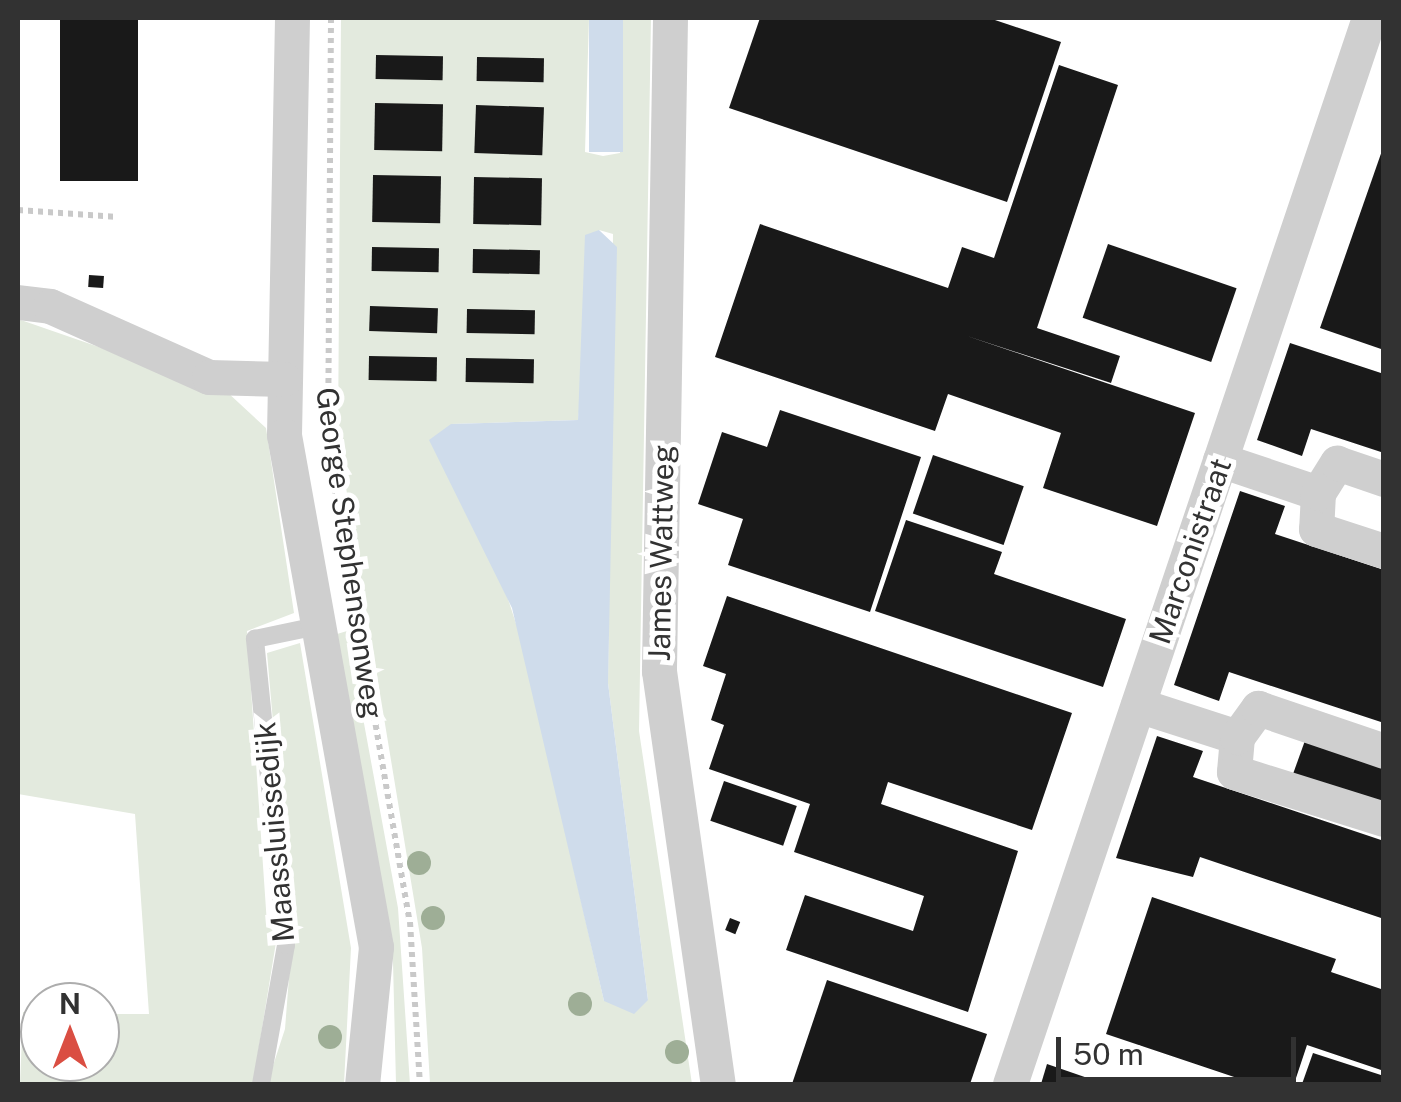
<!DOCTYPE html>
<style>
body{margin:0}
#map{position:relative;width:1401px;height:1102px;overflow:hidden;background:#fff;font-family:"Public Sans",sans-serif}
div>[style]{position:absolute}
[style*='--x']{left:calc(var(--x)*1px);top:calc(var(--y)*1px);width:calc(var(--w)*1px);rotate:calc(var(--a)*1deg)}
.green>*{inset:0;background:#e3eade}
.water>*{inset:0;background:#cfdceb;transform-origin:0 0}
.building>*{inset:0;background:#191919;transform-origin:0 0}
.path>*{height:6px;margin-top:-3px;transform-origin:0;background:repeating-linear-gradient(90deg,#c9c9c9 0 5px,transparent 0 10px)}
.lane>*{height:18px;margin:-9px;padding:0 9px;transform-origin:9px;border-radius:9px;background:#cfcfcf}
.street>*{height:35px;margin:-17.5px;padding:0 17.5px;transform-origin:17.5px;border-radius:17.5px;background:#cfcfcf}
.trees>*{width:24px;height:24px;margin:-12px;border-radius:50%;background:#9eae96}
span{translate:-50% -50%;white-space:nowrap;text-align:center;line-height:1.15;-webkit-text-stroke:10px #fff;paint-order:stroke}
.street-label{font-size:30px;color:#323232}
.frame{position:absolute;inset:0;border:20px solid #323232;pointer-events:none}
.north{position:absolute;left:20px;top:982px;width:100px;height:100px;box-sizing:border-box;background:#fff;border:2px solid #adadad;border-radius:50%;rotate:0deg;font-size:28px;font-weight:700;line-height:40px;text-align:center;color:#323232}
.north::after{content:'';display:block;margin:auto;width:35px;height:45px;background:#da4e42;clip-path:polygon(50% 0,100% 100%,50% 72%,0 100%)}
.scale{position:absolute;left:1056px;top:1037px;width:240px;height:45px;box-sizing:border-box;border:5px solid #323232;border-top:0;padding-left:12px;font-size:30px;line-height:35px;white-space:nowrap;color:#323232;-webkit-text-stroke:8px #fff;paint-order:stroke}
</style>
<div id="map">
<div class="green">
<div style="clip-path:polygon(evenodd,341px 18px,589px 18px,585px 152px,603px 156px,620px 153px,623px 18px,651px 18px,639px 731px,692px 1084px,430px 1084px,422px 948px,338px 439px,341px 18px,599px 230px,613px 234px,608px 683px,648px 1000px,604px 1001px,521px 639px,451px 424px,578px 420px,599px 230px)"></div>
<div style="clip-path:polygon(18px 319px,226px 391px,266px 428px,294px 613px,247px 631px,267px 924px,277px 936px,253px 1084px,20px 1084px,23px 1012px,40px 1012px,40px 1062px,100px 1062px,100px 1014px,149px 1014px,135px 814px,18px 794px)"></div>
<div style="clip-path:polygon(347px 631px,398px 908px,410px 1084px,396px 1084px,393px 962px,337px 634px)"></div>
<div style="clip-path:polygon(300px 643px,351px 948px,344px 1084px,267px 1084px,285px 1029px,292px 939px,267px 653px)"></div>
</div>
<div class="water">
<div style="left:589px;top:18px;width:34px;height:134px"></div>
<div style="clip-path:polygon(599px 230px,617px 247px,608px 683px,648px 1000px,634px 1014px,604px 1001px,512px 608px,429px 440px,451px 424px,578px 420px,585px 235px)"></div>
</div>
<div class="building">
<div style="left:60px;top:18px;width:78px;height:163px"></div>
<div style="clip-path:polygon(760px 18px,989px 18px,1061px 42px,1007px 202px,729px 108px)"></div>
<div style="left:376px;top:55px;width:67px;height:24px;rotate:1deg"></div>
<div style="left:477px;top:57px;width:67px;height:24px;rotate:1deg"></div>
<div style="clip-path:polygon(1059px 65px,1118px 85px,1037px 328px,1120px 356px,1111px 383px,967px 336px,1195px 413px,1157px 526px,1043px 488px,1061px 433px,948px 394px,935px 431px,715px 357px,760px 224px,948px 288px,962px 247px,994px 258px)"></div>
<div style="left:375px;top:103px;width:68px;height:47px;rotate:1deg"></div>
<div style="left:476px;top:105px;width:68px;height:48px;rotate:2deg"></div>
<div style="clip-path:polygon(1384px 145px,1384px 350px,1320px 328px)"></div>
<div style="left:373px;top:175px;width:68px;height:47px;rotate:1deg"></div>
<div style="left:474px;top:177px;width:68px;height:47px;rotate:1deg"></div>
<div style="left:1108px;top:244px;width:136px;height:78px;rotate:19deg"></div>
<div style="left:372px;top:247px;width:67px;height:24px;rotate:1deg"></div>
<div style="left:473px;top:249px;width:67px;height:24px;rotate:1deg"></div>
<div style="left:89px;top:275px;width:15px;height:12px;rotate:4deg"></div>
<div style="left:370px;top:306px;width:68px;height:25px;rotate:2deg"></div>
<div style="left:467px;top:309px;width:68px;height:24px;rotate:1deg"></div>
<div style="clip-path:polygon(1290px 343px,1384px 374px,1384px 453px,1311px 429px,1302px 456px,1257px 440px)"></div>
<div style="left:369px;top:356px;width:68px;height:24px;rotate:1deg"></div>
<div style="left:466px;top:358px;width:68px;height:24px;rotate:1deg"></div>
<div style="clip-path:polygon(780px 410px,921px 457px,870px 612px,728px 565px,743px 519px,698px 504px,722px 432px,767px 447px)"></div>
<div style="left:933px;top:455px;width:96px;height:62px;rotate:19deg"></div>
<div style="clip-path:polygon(1240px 491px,1285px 506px,1275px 534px,1384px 570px,1384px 723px,1229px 672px,1219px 701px,1174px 685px)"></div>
<div style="clip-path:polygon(906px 520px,1002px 552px,994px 574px,1126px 619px,1103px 687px,875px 611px)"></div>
<div style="clip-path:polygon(727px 596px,1072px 713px,1032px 830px,888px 782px,881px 804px,1018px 851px,968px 1012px,786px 950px,805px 895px,913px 931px,924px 896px,794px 852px,810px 804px,709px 769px,724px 725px,711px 720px,726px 674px,703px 666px)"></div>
<div style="clip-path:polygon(1307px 735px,1384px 760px,1384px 804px,1293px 774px)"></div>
<div style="clip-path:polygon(1157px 736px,1203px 751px,1193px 777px,1384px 841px,1384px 919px,1200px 857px,1193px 877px,1116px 858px)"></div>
<div style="left:724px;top:781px;width:77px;height:42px;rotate:19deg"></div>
<div style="clip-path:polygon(1152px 897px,1336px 959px,1331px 972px,1384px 990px,1384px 1071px,1307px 1045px,1294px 1084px,1255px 1084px,1106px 1034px)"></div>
<div style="left:730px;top:918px;width:11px;height:13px;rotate:22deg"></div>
<div style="clip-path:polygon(827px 980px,987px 1034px,970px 1084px,792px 1084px)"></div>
<div style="clip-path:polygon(1313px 1053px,1384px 1076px,1384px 1084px,1302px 1084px)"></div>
<div style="clip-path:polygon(1047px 1064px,1105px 1084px,1041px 1084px)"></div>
</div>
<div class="path">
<div style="--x:331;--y:18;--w:431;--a:90.4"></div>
<div style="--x:328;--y:449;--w:480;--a:80.2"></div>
<div style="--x:410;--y:922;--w:162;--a:86.5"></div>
<div style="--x:18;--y:210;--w:100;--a:4"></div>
</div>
<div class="lane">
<div style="--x:261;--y:1084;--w:141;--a:-79.8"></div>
<div style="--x:286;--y:945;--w:308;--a:-95.8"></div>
<div style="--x:255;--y:639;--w:63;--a:-11.8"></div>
</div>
<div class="street">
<div style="--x:292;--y:18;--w:417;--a:91.1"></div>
<div style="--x:284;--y:435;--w:520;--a:79.81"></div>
<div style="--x:376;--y:947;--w:138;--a:95.8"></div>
<div style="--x:670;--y:18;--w:653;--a:90.97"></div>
<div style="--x:659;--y:671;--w:417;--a:81.9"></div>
<div style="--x:18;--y:302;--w:32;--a:7"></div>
<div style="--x:50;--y:306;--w:174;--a:24.1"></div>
<div style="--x:209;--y:377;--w:75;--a:1.5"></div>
<div style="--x:1220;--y:460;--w:103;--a:18.6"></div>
<div style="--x:1318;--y:493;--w:36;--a:93"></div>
<div style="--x:1316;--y:529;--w:71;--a:17.9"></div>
<div style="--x:1318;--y:493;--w:36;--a:-58"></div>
<div style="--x:1337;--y:463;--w:50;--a:18.8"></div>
<div style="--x:1138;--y:705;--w:104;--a:17.9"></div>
<div style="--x:1237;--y:737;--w:35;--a:95"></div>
<div style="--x:1234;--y:772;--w:157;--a:17.4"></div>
<div style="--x:1237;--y:737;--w:36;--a:-54"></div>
<div style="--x:1258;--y:708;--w:133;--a:18.8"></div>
<div style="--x:1010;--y:1084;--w:1125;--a:-71.39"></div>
</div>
<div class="trees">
<div style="left:419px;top:863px"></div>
<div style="left:433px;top:918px"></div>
<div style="left:580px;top:1004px"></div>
<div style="left:330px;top:1037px"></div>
<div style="left:677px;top:1052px"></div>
</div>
<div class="street-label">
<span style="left:1190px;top:551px;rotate:-71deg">Marconistraat</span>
<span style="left:350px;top:553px;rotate:82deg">George Stephensonweg</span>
<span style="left:661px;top:553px;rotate:-89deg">James Wattweg</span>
<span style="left:274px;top:832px;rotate:-95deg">Maassluissedijk</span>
</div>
<div class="frame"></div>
<div class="north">N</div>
<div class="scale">50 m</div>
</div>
